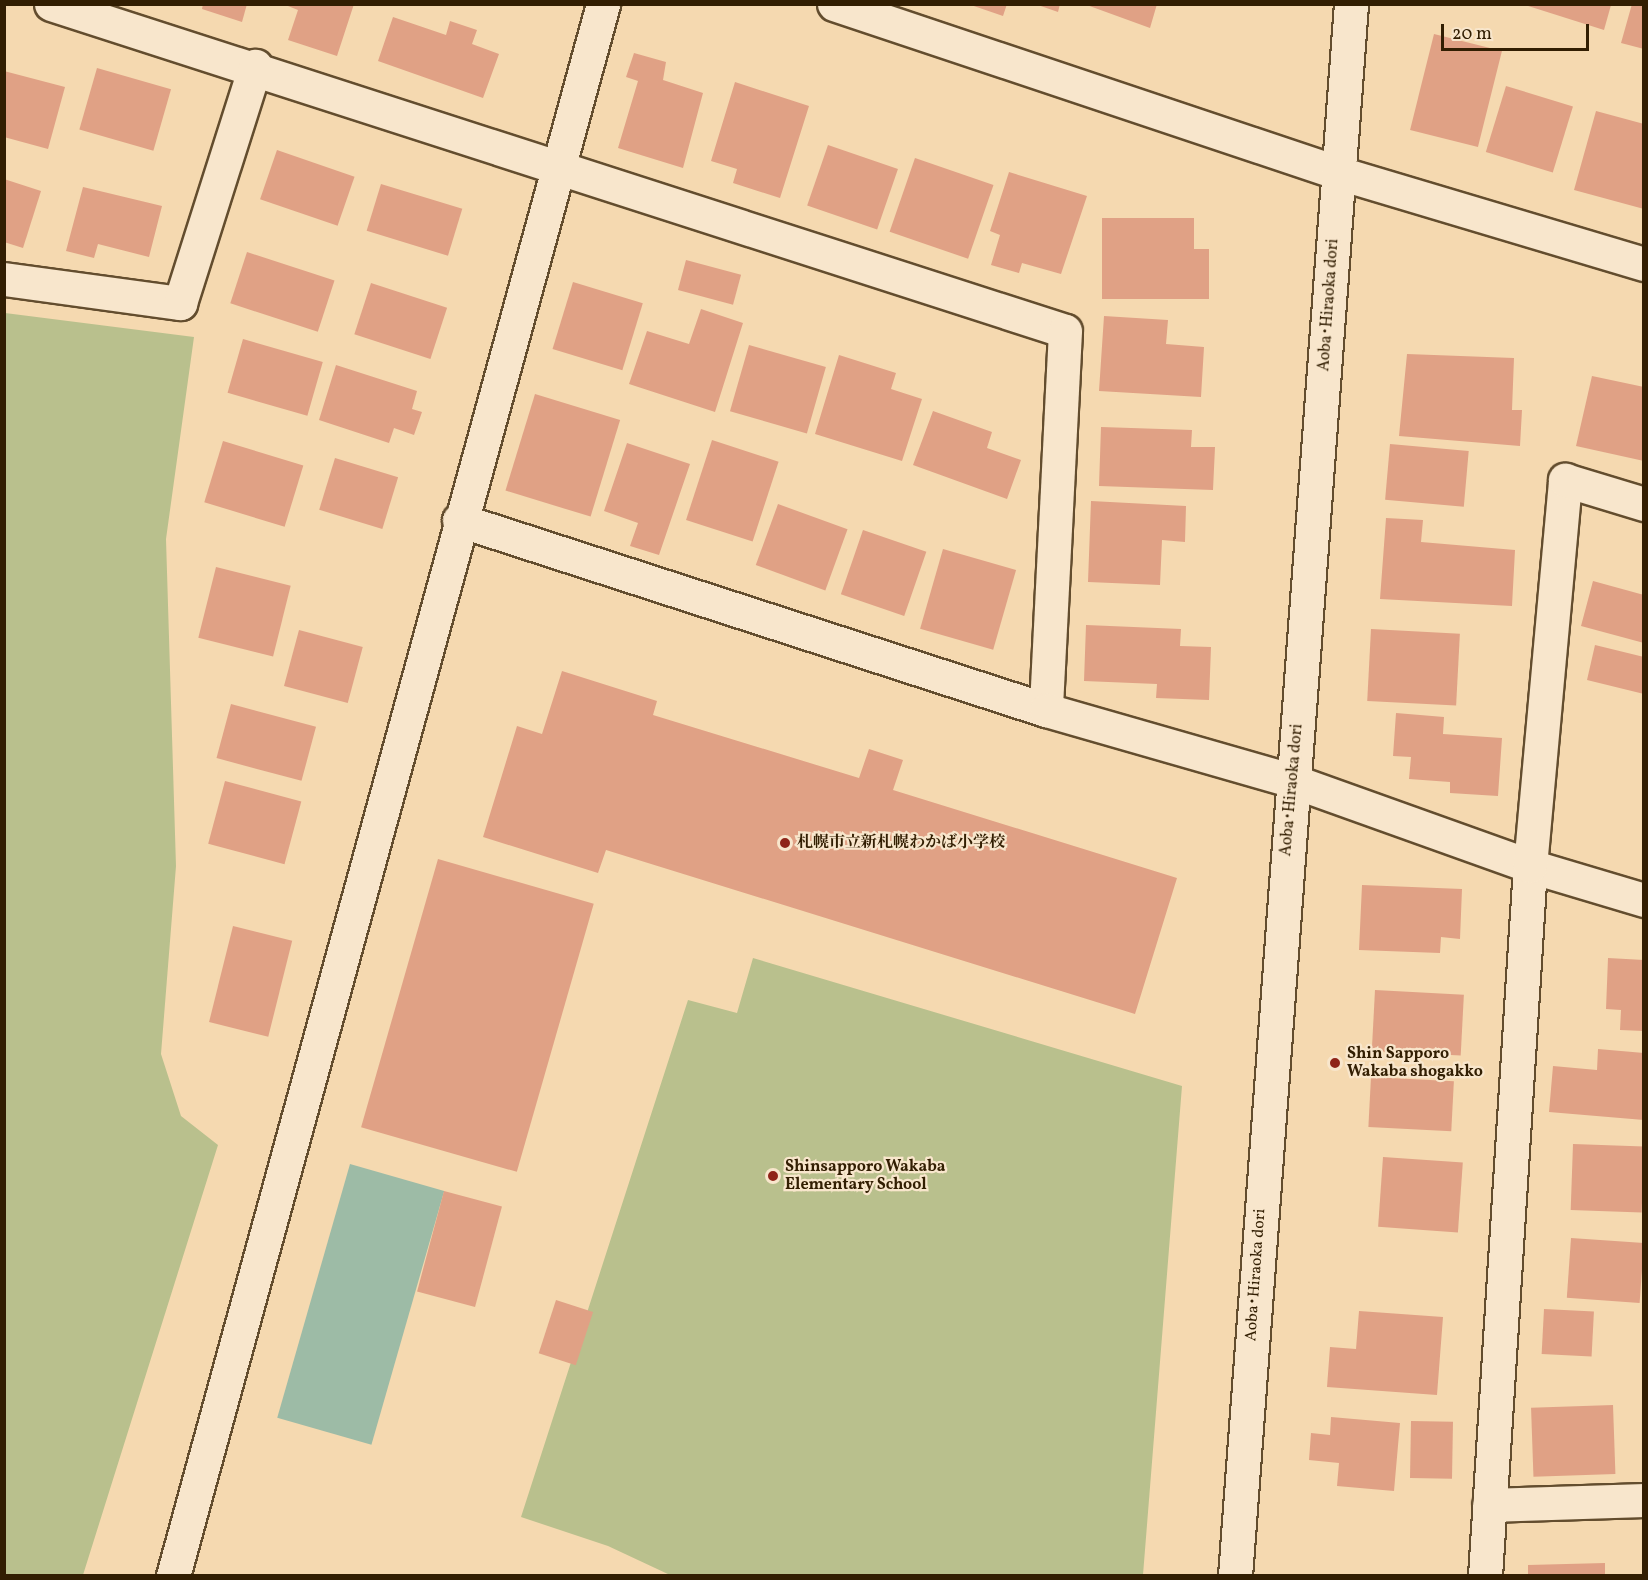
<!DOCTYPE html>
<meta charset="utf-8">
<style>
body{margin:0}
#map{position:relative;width:1648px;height:1580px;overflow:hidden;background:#f5d9b0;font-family:Vollkorn,"Noto Serif JP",serif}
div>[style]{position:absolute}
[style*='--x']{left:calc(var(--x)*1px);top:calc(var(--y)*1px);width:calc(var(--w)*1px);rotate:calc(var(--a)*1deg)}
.green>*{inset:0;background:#b9c08d}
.water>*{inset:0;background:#9dbba6;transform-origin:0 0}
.building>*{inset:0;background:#e0a185;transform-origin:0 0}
.roads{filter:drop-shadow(2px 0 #634d2e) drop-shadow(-2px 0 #634d2e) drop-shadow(0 2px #634d2e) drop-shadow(0 -2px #634d2e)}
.minor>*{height:33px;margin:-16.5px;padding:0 16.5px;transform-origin:16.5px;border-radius:16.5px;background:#f8e6cc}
.dots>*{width:16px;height:16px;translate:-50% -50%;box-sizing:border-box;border:3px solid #f8e6cc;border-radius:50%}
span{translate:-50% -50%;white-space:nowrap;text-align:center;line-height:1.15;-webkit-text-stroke:4.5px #f8e6cc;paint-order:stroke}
.street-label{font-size:16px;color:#321e02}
.poi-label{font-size:16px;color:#321e02;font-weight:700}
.left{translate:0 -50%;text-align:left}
.frame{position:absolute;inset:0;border:6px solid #321e02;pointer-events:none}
.scale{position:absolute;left:1441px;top:24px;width:148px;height:27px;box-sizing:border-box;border:3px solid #321e02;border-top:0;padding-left:8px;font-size:18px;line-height:21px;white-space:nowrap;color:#321e02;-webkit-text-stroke:4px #f8e6cc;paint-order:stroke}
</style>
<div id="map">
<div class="green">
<div style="clip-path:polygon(5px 313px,194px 337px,166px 539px,176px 866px,161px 1054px,181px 1116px,218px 1145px,83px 1575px,5px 1575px)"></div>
<div style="clip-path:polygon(753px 958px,1182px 1086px,1143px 1575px,670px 1575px,608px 1546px,521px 1517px,688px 1000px,737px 1013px)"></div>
</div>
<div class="water">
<div style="left:350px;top:1164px;width:98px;height:264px;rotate:16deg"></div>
</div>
<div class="building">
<div style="clip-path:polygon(203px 4px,247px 4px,242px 22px,202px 9px)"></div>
<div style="clip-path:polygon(354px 4px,337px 56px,288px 40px,298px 10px,283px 4px)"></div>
<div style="clip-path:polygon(968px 4px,1007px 4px,1003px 16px)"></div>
<div style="clip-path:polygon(1035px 4px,1060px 4px,1058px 12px)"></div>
<div style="clip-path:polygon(1084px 4px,1157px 4px,1150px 28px)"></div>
<div style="clip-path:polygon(1632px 4px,1644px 4px,1644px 49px,1621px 43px)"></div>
<div style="clip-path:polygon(1525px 5px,1611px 5px,1604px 30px)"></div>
<div style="clip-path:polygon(393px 17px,446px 35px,450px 21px,477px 30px,472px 44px,499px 54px,483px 98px,378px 61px)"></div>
<div style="left:1434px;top:34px;width:70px;height:99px;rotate:14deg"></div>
<div style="clip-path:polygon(634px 53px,666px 62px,663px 80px,703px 93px,683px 168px,618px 148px,638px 81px,626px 77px)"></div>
<div style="left:97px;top:68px;width:77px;height:64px;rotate:16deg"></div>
<div style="clip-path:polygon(4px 71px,65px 87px,48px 149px,4px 137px)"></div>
<div style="clip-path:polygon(735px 82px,809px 106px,780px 198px,733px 183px,737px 169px,711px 161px)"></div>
<div style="left:1506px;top:86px;width:70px;height:69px;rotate:17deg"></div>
<div style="clip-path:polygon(1596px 111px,1644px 124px,1644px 209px,1574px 190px)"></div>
<div style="left:828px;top:145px;width:74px;height:64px;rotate:19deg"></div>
<div style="left:277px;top:150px;width:82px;height:52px;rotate:19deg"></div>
<div style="left:915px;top:158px;width:83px;height:78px;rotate:19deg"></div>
<div style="clip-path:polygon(1009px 172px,1087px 196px,1061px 274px,1022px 263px,1019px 273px,991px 265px,1000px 235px,990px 231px)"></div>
<div style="clip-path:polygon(4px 179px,41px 191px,23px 248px,4px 242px)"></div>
<div style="left:381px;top:184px;width:85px;height:49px;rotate:17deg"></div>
<div style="clip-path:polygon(83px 187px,162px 206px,149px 257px,98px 244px,94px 258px,66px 251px)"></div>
<div style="clip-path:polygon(1102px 218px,1194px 218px,1194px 249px,1209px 249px,1209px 299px,1102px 299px)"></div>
<div style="left:247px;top:252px;width:92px;height:54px;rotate:18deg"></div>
<div style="left:686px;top:260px;width:57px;height:31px;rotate:15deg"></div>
<div style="left:573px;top:282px;width:73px;height:70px;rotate:17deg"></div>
<div style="left:371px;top:283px;width:80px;height:54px;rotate:18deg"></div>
<div style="clip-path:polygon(701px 309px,743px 323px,715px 412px,629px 384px,647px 331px,689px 344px)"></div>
<div style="clip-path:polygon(1104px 316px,1168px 320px,1166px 344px,1204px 347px,1201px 397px,1099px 391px)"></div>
<div style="left:243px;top:339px;width:83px;height:56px;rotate:16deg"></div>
<div style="left:749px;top:345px;width:80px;height:69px;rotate:16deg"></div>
<div style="clip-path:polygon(1407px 354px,1514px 358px,1512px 410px,1522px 410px,1520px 446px,1399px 436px)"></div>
<div style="clip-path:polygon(839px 355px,896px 373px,891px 389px,922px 399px,902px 461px,815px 434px)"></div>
<div style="clip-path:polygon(336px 365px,417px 391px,412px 409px,422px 412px,414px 435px,394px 428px,389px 443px,319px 420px)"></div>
<div style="clip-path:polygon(1592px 376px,1644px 387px,1644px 461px,1576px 446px)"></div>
<div style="left:535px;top:394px;width:89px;height:101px;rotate:17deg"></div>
<div style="clip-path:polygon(933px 411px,992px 432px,987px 448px,1021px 460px,1007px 499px,913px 465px)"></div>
<div style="clip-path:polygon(1101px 427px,1192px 430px,1191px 447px,1215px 447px,1213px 490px,1099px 486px)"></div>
<div style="left:712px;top:440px;width:70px;height:84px;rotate:18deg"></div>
<div style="left:223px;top:441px;width:84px;height:64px;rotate:17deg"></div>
<div style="clip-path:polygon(627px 443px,690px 464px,659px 555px,630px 546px,638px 523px,604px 511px)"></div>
<div style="left:1390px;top:444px;width:79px;height:56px;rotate:5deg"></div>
<div style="left:335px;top:458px;width:66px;height:54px;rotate:17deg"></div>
<div style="clip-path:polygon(1091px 501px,1186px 506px,1185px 542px,1162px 540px,1160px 585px,1088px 582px)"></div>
<div style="left:778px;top:504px;width:74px;height:65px;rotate:20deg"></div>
<div style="clip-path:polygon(1386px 518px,1423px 520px,1421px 542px,1515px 550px,1512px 606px,1380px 599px)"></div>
<div style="left:863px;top:530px;width:67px;height:68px;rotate:19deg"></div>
<div style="left:943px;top:549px;width:76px;height:83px;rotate:16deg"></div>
<div style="left:216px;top:567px;width:77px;height:73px;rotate:14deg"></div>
<div style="clip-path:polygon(1593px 581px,1644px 595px,1644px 643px,1581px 626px)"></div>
<div style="clip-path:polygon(1086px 625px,1181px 629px,1180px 646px,1211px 647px,1209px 700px,1156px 698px,1157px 684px,1084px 681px)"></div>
<div style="left:1371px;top:629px;width:89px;height:72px;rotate:3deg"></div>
<div style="left:299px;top:630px;width:66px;height:58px;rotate:15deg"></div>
<div style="clip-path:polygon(1595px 645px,1644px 657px,1644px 694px,1587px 680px)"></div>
<div style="clip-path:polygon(562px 671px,657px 701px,653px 715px,859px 778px,869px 749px,903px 760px,893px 790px,1177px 878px,1135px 1014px,606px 850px,598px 873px,483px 837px,517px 726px,542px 734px)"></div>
<div style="left:231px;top:704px;width:88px;height:56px;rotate:15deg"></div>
<div style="clip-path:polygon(1396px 713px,1444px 717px,1443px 734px,1502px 738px,1498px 796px,1450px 793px,1450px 782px,1409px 779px,1411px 757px,1393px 756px)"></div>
<div style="left:225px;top:781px;width:79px;height:65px;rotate:15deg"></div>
<div style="left:438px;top:859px;width:162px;height:279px;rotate:16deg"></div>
<div style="clip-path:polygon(1362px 885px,1462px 889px,1460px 939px,1441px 937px,1440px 953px,1359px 950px)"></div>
<div style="left:233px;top:926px;width:61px;height:99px;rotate:14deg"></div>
<div style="clip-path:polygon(1608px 958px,1644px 960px,1644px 1031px,1620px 1030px,1621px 1010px,1606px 1009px)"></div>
<div style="left:1375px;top:990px;width:89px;height:61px;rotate:3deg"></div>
<div style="clip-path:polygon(1598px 1049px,1644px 1053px,1644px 1120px,1549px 1112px,1553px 1066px,1597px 1070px)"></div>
<div style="left:1371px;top:1077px;width:83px;height:50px;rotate:3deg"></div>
<div style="left:1573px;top:1144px;width:71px;height:66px;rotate:2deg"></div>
<div style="left:1383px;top:1157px;width:80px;height:70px;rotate:4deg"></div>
<div style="left:444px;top:1191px;width:60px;height:104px;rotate:15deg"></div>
<div style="left:1571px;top:1238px;width:73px;height:60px;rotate:4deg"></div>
<div style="left:556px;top:1300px;width:39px;height:56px;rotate:18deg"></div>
<div style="left:1544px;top:1309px;width:50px;height:45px;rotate:3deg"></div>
<div style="clip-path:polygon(1359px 1311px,1443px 1317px,1437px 1395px,1327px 1387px,1330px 1347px,1356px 1349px)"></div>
<div style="left:1613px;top:1405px;width:69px;height:82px;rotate:88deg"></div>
<div style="clip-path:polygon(1331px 1417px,1400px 1423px,1394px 1491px,1337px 1486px,1339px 1463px,1309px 1460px,1311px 1433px,1330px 1435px)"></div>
<div style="left:1411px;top:1421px;width:42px;height:57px;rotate:1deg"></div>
<div style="clip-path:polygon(1605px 1563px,1605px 1576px,1528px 1576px,1528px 1565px)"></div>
</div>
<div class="roads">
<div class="minor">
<div style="--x:51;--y:4;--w:1065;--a:17.87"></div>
<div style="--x:1065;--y:331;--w:379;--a:92.9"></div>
<div style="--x:834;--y:4;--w:533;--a:18.5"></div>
<div style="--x:1339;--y:173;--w:318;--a:16.6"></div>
<div style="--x:4;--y:279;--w:178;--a:7.8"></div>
<div style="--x:180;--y:303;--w:249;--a:-72.4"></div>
<div style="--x:459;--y:520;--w:617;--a:17.94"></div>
<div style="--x:1046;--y:710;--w:257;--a:16"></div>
<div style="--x:1293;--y:781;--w:252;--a:19.7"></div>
<div style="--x:1530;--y:866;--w:119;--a:16.6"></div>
<div style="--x:1489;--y:1505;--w:155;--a:-1.8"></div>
<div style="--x:173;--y:1576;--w:1630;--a:-74.7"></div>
<div style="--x:1235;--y:1576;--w:1576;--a:-85.78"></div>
<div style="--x:1485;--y:1576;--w:711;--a:-86.37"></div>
<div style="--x:1530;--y:866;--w:388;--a:-84.8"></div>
<div style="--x:1565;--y:480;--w:83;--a:16.9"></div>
</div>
</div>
<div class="dots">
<div style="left:785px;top:843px;background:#8f2418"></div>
<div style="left:1335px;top:1063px;background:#8f2418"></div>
<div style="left:773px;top:1176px;background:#8f2418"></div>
</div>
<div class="street-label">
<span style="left:1329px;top:305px;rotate:-86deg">Aoba･Hiraoka dori</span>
<span style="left:1292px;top:790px;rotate:-85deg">Aoba･Hiraoka dori</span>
<span style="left:1256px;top:1275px;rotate:-86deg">Aoba･Hiraoka dori</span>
</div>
<div class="poi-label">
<span class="left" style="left:797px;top:843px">札幌市立新札幌わかば小学校</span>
<span class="left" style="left:1347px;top:1063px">Shin Sapporo<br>Wakaba shogakko</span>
<span class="left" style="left:785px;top:1176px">Shinsapporo Wakaba<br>Elementary School</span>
</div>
<div class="frame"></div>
<div class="scale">20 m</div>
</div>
